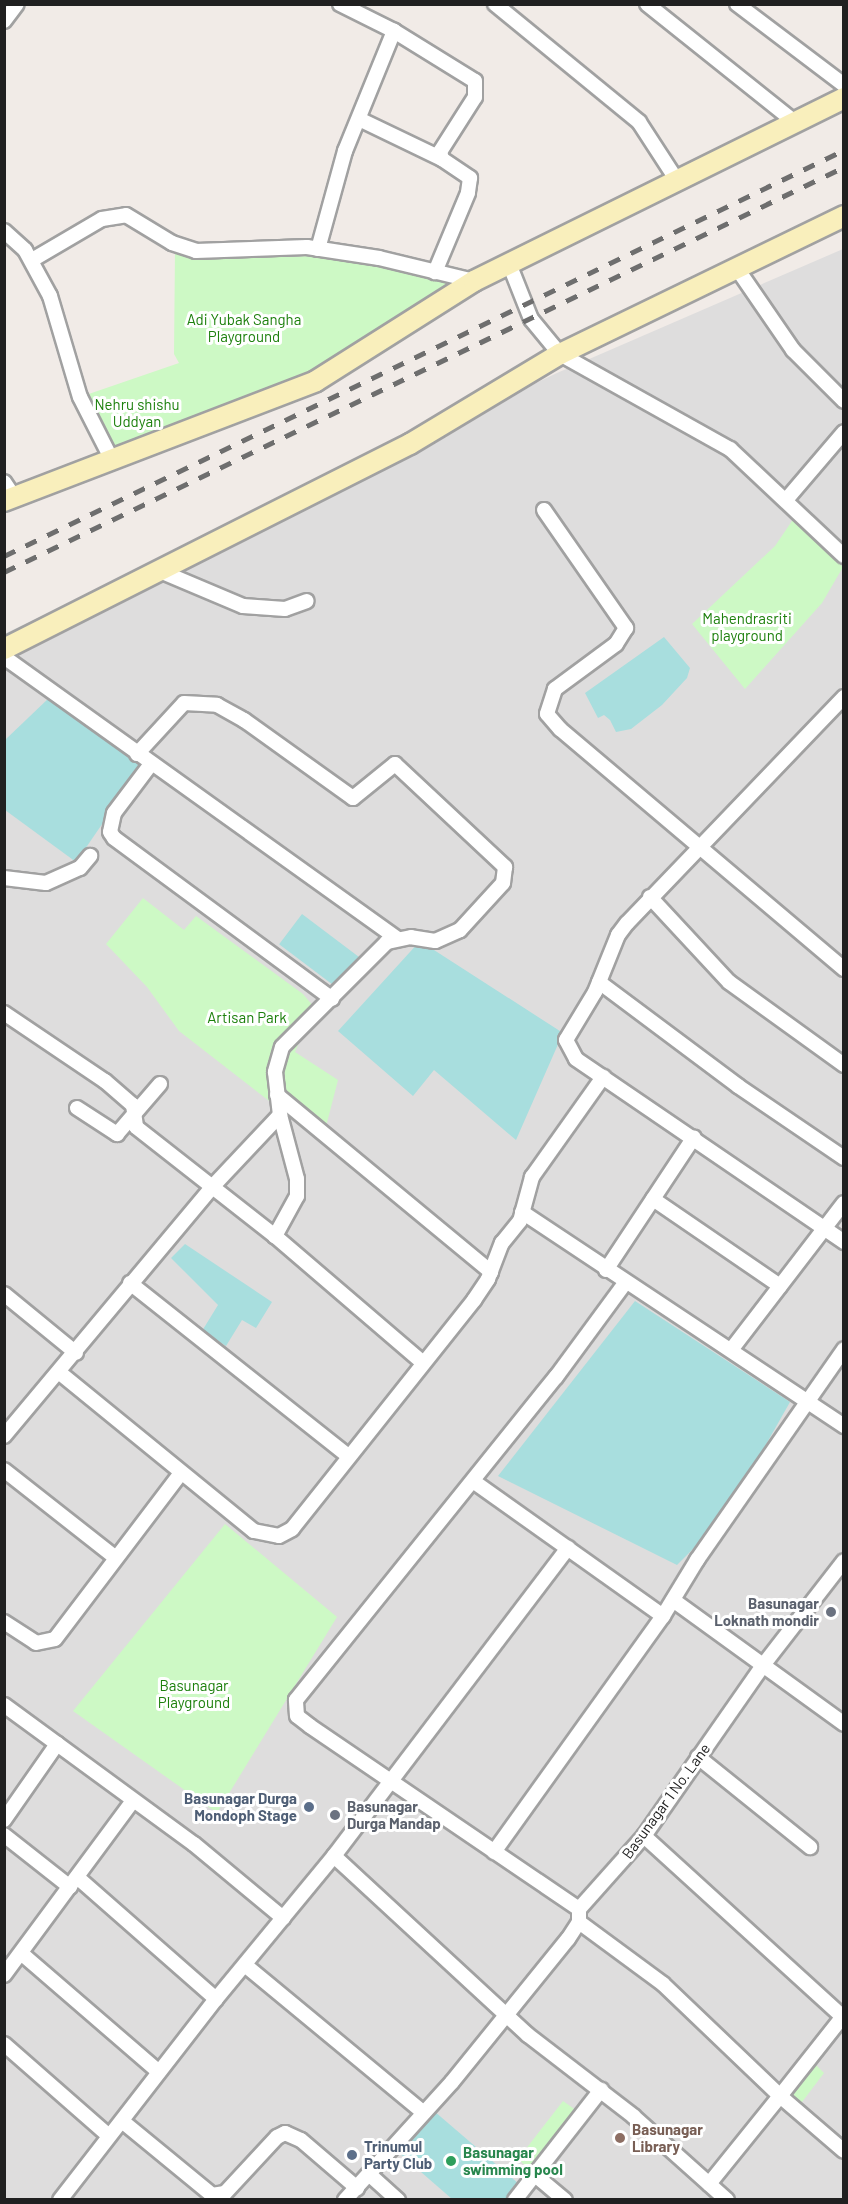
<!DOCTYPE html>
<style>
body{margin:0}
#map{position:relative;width:848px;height:2204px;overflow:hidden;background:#f1ebe7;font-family:Barlow,sans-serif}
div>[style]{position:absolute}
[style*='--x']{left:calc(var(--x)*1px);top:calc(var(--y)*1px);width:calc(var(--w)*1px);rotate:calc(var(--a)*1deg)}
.residential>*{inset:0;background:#dedddd}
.park>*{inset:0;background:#cdf9c5}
.water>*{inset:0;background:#a8dede;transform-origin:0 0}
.roads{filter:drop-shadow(2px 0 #a1a1a1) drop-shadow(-2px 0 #a1a1a1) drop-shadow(0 2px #a1a1a1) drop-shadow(0 -2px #a1a1a1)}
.street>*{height:14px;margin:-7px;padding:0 7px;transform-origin:7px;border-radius:7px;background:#fff}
.secondary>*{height:20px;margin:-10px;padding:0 10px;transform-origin:10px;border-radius:10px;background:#f9efbc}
.rail>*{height:4.5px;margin-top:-2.25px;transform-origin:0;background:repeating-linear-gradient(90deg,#6e6e6e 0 12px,transparent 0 24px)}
.dots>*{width:16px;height:16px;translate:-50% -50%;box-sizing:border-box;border:3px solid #fff;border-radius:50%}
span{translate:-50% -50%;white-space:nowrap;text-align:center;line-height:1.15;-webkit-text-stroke:6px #fff;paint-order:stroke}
.park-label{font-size:15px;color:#1d800d}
.worship-label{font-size:15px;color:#5b616d;font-weight:700}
.right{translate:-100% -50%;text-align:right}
.left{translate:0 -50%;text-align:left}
.service-label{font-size:15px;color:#4e5e75;font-weight:700}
.street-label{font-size:15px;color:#202020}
.education-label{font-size:15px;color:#785e54;font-weight:700}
.leisure-label{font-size:15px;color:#27864d;font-weight:700}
.frame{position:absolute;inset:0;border:6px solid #202020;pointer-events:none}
</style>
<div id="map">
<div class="residential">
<div style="clip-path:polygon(843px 249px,843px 2199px,5px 2199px,4px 634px,557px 373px)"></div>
</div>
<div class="park">
<div style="clip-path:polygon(175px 250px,199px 258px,316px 256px,380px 262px,465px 282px,341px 361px,111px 458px,80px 397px,179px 363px,174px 354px)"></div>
<div style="clip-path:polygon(794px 518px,843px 567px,822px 603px,745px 689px,692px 624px,775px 546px)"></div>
<div style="clip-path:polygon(143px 898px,184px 930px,196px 916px,303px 994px,314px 1007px,295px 1052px,338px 1080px,322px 1142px,179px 1031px,147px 987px,106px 944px)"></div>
<div style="clip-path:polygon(225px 1524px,337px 1617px,217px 1813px,73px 1711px)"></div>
<div style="clip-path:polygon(813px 2062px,824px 2073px,799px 2106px,789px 2098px)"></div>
<div style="clip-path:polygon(563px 2101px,580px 2113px,529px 2169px,518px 2159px)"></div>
</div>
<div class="water">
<div style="clip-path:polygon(664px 637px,690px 668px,687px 678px,662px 705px,631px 729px,616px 732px,610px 720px,604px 715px,598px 718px,585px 693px)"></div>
<div style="clip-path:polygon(50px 697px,145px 762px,76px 862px,5px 810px,5px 740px)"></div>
<div style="left:302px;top:914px;width:73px;height:38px;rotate:37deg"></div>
<div style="clip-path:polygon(420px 941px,563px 1033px,516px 1140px,434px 1070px,413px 1096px,338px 1031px)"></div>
<div style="clip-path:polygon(185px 1244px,272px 1302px,256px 1328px,242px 1320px,226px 1346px,202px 1331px,218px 1305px,171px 1258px)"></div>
<div style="clip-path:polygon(635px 1301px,790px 1402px,725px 1517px,677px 1565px,498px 1476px)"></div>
<div style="clip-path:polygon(434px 2111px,519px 2184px,506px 2199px,452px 2199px,398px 2152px)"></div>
</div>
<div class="roads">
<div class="street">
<div style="--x:340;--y:4;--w:60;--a:26.6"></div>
<div style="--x:394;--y:31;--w:95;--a:31.7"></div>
<div style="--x:475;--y:81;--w:16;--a:90"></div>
<div style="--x:475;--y:97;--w:65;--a:122.5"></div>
<div style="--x:440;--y:152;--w:7;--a:74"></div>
<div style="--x:442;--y:159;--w:34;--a:34"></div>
<div style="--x:470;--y:178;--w:15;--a:98"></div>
<div style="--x:468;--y:193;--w:86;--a:112.7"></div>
<div style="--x:495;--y:4;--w:186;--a:39.3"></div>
<div style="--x:639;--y:122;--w:68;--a:57"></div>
<div style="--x:647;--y:4;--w:189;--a:38.6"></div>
<div style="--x:737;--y:4;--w:134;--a:37.1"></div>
<div style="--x:4;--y:21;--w:21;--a:-53"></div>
<div style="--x:359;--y:119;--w:92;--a:25.7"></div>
<div style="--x:4;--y:231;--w:28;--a:42"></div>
<div style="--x:25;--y:250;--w:52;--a:61.5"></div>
<div style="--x:50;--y:296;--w:105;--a:73.5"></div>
<div style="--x:80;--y:397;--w:68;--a:63.1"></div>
<div style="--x:318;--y:249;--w:102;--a:-74.6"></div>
<div style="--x:345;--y:151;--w:130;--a:-67.8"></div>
<div style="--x:32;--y:260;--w:81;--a:-30.4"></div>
<div style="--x:102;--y:219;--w:24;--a:-9"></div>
<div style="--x:126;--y:215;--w:54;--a:31.3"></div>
<div style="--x:172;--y:243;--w:25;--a:18"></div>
<div style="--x:196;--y:251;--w:111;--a:-2.1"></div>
<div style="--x:307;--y:247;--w:73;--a:8.7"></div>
<div style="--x:379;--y:258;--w:98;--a:13.6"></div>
<div style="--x:510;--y:266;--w:57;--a:68.4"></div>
<div style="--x:531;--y:319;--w:45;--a:50.4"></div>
<div style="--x:560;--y:354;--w:195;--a:29.2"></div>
<div style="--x:730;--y:449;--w:156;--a:43.2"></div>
<div style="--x:736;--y:267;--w:101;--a:55.5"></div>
<div style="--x:793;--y:350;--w:72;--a:45"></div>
<div style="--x:4;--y:482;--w:18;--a:56"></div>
<div style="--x:786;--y:500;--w:89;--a:-49.5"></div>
<div style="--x:544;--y:510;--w:144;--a:55.2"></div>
<div style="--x:626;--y:628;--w:19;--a:122"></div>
<div style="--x:616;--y:644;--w:76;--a:143.6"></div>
<div style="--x:555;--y:689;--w:26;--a:108"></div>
<div style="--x:547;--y:714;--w:20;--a:49"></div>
<div style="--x:560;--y:729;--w:372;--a:40.2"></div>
<div style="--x:160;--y:571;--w:90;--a:22.9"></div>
<div style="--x:243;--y:606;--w:42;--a:4.1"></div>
<div style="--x:285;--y:609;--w:23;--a:-20"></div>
<div style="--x:4;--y:657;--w:483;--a:35.6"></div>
<div style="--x:844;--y:697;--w:313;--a:133.8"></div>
<div style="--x:627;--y:923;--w:15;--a:127"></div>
<div style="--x:618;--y:935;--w:61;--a:112"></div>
<div style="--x:595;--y:992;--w:56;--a:121.1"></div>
<div style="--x:566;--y:1040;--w:21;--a:62"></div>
<div style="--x:576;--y:1059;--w:325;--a:34.3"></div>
<div style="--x:137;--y:754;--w:69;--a:-47.3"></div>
<div style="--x:184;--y:703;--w:33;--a:3"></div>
<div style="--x:217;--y:705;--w:31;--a:29"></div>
<div style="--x:244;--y:720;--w:134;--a:35.6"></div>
<div style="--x:353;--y:798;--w:54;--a:-39"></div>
<div style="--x:395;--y:764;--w:151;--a:43.1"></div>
<div style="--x:505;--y:867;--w:16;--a:97"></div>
<div style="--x:503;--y:883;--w:64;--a:132.5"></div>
<div style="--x:460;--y:930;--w:27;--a:156"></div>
<div style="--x:435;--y:941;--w:24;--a:-171"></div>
<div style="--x:411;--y:937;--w:25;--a:168"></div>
<div style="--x:387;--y:942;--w:148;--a:135"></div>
<div style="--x:282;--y:1047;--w:26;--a:106"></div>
<div style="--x:275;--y:1072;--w:43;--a:83.4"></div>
<div style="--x:280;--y:1115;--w:66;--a:75.1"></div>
<div style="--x:297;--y:1179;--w:17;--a:90"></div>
<div style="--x:297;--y:1196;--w:46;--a:118.8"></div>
<div style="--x:151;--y:764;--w:61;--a:127.1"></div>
<div style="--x:114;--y:813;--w:19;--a:102"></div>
<div style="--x:110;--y:832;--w:7;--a:56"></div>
<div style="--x:114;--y:838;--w:271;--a:36.4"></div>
<div style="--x:4;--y:878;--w:42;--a:6.8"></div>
<div style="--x:46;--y:883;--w:37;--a:-24"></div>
<div style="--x:80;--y:868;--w:16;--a:-50"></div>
<div style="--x:650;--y:897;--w:116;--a:47.1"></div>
<div style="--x:729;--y:982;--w:142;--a:35.8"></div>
<div style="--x:599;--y:982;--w:174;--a:36.8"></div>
<div style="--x:738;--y:1086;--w:128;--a:34.2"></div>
<div style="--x:4;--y:1013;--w:122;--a:34"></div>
<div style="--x:105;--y:1081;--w:37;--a:41"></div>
<div style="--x:133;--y:1105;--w:22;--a:82"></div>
<div style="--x:136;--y:1127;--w:177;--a:38.1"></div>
<div style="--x:275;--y:1236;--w:195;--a:40.6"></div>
<div style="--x:277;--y:1095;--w:278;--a:39.6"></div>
<div style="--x:77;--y:1108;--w:48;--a:33"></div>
<div style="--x:117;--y:1134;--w:66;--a:-49.3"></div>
<div style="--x:653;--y:1199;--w:154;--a:34.4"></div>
<div style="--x:522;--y:1212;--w:387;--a:33.6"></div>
<div style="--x:606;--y:1270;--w:159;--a:-56.5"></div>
<div style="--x:130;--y:1283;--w:278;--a:38.4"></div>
<div style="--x:4;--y:1294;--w:93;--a:39.3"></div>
<div style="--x:731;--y:1350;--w:185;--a:-52.5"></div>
<div style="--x:60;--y:1373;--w:250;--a:39.2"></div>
<div style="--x:254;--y:1531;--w:25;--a:11"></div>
<div style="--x:279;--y:1536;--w:15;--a:-28"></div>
<div style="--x:292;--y:1529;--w:293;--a:-51.5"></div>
<div style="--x:474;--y:1300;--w:25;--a:-56"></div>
<div style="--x:488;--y:1279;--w:39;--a:-69"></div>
<div style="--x:502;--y:1243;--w:28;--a:-51"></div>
<div style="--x:520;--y:1221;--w:46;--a:-74.7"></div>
<div style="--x:532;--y:1177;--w:123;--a:-54.6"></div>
<div style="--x:4;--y:1436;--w:326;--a:-50.1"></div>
<div style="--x:213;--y:1186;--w:98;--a:-46.7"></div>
<div style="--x:4;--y:1470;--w:142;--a:38.2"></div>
<div style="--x:473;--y:1481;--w:233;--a:35.4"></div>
<div style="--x:673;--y:1600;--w:211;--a:35.9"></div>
<div style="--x:4;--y:1622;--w:38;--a:33"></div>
<div style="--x:36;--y:1643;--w:19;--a:-12"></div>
<div style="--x:55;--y:1639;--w:208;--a:-52.8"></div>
<div style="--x:4;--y:1705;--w:235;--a:36.2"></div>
<div style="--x:194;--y:1844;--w:116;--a:39.7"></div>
<div style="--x:698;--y:1757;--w:144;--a:38.8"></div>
<div style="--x:4;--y:1820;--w:93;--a:-55.1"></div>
<div style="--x:4;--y:1835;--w:84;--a:38.2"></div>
<div style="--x:644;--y:1836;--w:270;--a:42.3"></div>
<div style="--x:494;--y:1852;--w:290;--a:-54.4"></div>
<div style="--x:663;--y:1616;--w:66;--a:-58.7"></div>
<div style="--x:697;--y:1560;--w:257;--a:-55.1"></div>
<div style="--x:334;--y:1856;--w:264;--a:42.7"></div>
<div style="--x:528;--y:2035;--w:133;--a:37.6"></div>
<div style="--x:633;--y:2116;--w:126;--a:41.8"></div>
<div style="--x:77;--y:1877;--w:185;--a:41.3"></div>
<div style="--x:579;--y:1909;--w:325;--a:-145.8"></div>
<div style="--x:310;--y:1726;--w:16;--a:-142"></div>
<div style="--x:297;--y:1716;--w:16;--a:-94"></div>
<div style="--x:296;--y:1700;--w:415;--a:-51.2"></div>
<div style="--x:556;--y:1377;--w:117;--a:-53.7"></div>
<div style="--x:579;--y:1922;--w:104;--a:36.4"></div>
<div style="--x:663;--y:1984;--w:162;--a:43.7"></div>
<div style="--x:780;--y:2096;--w:113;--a:128.9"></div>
<div style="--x:21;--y:1953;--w:182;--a:40.8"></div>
<div style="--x:245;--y:1965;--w:232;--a:39.6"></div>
<div style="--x:4;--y:1975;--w:215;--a:-53.5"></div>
<div style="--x:844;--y:2015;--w:103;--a:128.3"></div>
<div style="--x:780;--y:2096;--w:84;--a:40.7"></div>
<div style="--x:4;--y:2044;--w:138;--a:41.2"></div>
<div style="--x:122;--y:2121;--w:117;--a:39.4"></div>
<div style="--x:212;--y:2195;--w:13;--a:-9"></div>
<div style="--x:225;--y:2193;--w:76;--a:-47.1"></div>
<div style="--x:277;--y:2137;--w:9;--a:-27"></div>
<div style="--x:285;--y:2133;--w:17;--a:24"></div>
<div style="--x:301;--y:2140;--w:74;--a:40.6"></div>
<div style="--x:370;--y:2175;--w:38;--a:42"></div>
<div style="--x:535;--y:2175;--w:39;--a:40"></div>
<div style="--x:60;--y:2200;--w:254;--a:-52.2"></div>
<div style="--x:216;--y:1999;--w:185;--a:-50.5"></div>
<div style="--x:334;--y:1856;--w:387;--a:-52.8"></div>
<div style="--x:345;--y:2200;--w:159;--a:-47.8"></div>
<div style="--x:452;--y:2082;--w:184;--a:-51"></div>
<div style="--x:568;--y:1939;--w:20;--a:-57"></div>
<div style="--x:579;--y:1922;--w:13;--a:-90"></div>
<div style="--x:579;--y:1909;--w:98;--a:-48.3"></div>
<div style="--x:644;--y:1836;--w:210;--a:-55.1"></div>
<div style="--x:764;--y:1664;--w:130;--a:-52.2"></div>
<div style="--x:515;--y:2200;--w:140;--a:-52"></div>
</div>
<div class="secondary">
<div style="--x:4;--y:501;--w:334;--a:-21"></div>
<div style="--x:316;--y:381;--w:187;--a:-32.3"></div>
<div style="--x:474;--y:281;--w:413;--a:-26.3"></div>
<div style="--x:4;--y:649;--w:455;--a:-26.8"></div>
<div style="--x:410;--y:444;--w:175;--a:-31"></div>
<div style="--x:560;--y:354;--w:316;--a:-25.9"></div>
</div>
</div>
<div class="rail">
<div style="--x:4;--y:556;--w:933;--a:-25.8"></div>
<div style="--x:4;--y:572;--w:933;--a:-25.74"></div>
</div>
<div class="dots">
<div style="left:831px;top:1612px;background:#6b7280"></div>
<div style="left:309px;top:1807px;background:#5c6f8a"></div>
<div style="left:335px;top:1815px;background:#6b7280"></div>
<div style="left:620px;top:2138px;background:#8d6e63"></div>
<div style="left:352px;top:2155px;background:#5c6f8a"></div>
<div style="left:451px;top:2161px;background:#2e9e5b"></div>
</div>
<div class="park-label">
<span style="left:244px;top:328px">Adi Yubak Sangha<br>Playground</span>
<span style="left:137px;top:413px">Nehru shishu<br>Uddyan</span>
<span style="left:747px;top:627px">Mahendrasriti<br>playground</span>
<span style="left:247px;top:1018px">Artisan Park</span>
<span style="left:194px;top:1694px">Basunagar<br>Playground</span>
</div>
<div class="worship-label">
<span class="right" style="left:819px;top:1612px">Basunagar<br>Loknath mondir</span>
<span class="left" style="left:347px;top:1815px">Basunagar<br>Durga Mandap</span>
</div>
<div class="service-label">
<span class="right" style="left:297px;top:1807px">Basunagar Durga<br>Mondoph Stage</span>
<span class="left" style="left:364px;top:2155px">Trinumul<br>Party Club</span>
</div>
<div class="street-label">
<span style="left:666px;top:1801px;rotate:-54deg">Basunagar 1 No. Lane</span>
</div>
<div class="education-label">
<span class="left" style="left:632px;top:2138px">Basunagar<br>Library</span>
</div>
<div class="leisure-label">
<span class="left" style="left:463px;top:2161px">Basunagar<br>swimming pool</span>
</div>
<div class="frame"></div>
</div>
